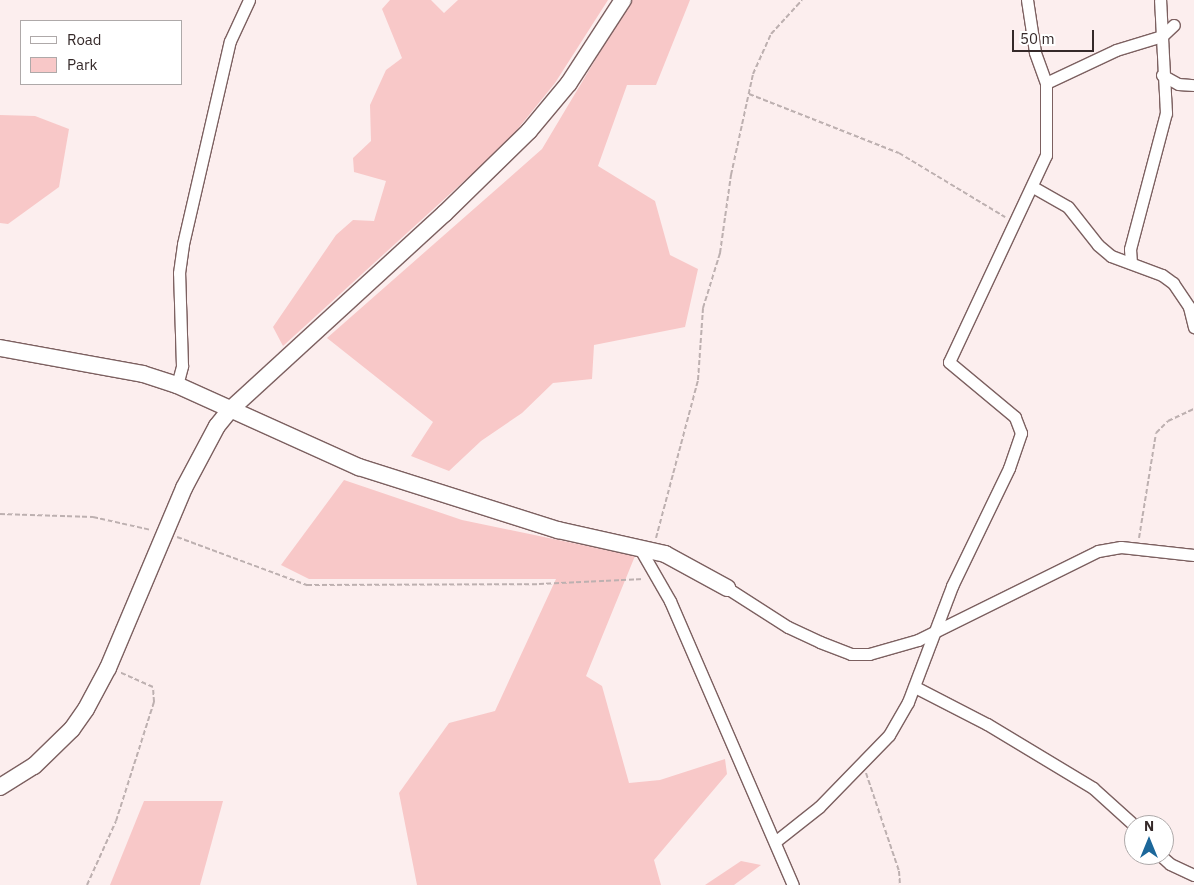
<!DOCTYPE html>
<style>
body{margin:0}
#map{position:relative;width:1194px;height:885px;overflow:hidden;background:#fceeee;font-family:"IBM Plex Sans",sans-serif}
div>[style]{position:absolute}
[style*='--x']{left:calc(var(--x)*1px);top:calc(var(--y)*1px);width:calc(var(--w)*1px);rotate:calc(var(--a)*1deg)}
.green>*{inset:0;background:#f8c8c8}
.path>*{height:2px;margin-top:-1px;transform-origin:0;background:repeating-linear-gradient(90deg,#bdb0b0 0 5px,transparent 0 7.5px)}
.roads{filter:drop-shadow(1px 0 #7c6060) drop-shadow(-1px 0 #7c6060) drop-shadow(0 1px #7c6060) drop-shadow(0 -1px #7c6060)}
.street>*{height:11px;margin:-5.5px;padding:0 5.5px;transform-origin:5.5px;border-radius:5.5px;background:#fff}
.secondary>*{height:16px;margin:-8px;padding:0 8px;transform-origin:8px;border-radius:8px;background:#fff}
span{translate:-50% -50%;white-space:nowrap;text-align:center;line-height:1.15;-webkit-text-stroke:4px #fff;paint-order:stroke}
.legend{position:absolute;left:20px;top:20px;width:162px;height:65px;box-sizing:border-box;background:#fff;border:1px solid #aea9a9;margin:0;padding:6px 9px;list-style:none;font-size:15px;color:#352929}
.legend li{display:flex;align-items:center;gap:10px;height:25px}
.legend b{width:25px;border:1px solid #aea9a9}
.north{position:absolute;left:1124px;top:815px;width:50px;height:50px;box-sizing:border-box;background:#fff;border:1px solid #aea9a9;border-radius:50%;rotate:0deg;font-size:14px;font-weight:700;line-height:20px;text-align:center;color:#352929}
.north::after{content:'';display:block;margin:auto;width:18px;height:22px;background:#1c679a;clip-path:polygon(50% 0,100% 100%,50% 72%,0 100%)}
.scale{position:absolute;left:1012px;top:30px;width:82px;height:22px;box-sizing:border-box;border:2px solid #352929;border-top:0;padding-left:6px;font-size:15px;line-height:18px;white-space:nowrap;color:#352929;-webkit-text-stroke:4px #fff;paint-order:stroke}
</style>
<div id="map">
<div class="green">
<div style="clip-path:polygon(390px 0,431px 0,444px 13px,458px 0,608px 0,555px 83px,508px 141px,283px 346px,273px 327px,336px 235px,353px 220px,374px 221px,386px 181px,354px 172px,353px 158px,371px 141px,370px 105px,386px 70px,402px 58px,382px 9px)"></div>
<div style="clip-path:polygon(631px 0,690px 0,656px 85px,627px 85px,598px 166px,655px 201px,670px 255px,698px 269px,685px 327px,594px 345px,592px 379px,553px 383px,522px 413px,481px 441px,449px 471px,411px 456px,433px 422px,327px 338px,542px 149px)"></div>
<div style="clip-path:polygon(0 115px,35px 116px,69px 129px,59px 187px,8px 224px,0 223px)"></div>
<div style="clip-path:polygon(344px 480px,462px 520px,635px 556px,586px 676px,602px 686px,629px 783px,660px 780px,725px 759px,727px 774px,654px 860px,661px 885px,417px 885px,399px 793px,449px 723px,495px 711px,556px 579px,309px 579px,281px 565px)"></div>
<div style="clip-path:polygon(144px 801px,223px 801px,200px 885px,110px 885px)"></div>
<div style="clip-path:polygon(741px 861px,761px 865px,734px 885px,705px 885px)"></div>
</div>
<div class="path">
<div style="--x:749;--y:94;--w:161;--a:21.5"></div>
<div style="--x:899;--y:153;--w:124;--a:31.1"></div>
<div style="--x:0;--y:514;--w:93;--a:1.8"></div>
<div style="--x:93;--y:517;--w:59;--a:12.6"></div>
<div style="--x:177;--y:537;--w:139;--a:20.3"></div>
<div style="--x:307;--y:585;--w:232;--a:-0.2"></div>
<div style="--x:539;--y:584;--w:105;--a:-2.7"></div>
<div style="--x:656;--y:538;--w:163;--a:-75.1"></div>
<div style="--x:698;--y:380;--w:72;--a:-86"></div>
<div style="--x:703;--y:308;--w:58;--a:-72.8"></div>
<div style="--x:720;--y:253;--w:79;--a:-82"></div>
<div style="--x:731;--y:175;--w:103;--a:-77.7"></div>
<div style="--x:753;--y:74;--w:44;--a:-65.8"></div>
<div style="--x:771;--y:34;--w:46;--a:-47.6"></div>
<div style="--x:1139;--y:538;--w:106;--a:-80.8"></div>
<div style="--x:1156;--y:433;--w:17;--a:-45"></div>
<div style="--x:1168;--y:421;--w:29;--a:-25"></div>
<div style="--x:866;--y:773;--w:103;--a:71.4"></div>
<div style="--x:899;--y:871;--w:14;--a:86"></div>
<div style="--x:87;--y:885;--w:70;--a:-65.6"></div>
<div style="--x:116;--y:821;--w:125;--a:-72.3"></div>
<div style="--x:154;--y:702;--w:15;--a:-94"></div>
<div style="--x:153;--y:687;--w:36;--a:-156"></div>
</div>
<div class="roads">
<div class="street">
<div style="--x:1162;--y:75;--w:18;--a:29"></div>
<div style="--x:1178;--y:84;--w:16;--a:4"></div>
<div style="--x:1046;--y:83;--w:77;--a:-25.2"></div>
<div style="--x:1116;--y:50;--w:48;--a:-16.9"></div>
<div style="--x:1162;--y:36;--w:16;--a:-43"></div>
<div style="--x:1033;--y:187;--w:40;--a:29.7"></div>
<div style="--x:1068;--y:207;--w:48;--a:51.7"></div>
<div style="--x:1098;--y:245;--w:17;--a:40"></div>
<div style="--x:1111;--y:256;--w:54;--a:20.4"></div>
<div style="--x:1162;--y:275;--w:14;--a:36"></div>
<div style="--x:1173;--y:283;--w:29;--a:56"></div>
<div style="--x:1189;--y:307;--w:21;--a:76"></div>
<div style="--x:1131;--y:263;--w:14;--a:-94"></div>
<div style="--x:1130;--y:249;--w:141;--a:-75.2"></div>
<div style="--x:1166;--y:113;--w:113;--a:-93"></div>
<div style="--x:177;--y:385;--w:20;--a:-75"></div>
<div style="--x:182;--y:366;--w:93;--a:-91.8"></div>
<div style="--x:179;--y:273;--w:29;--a:-82"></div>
<div style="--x:183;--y:244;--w:208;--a:-77"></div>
<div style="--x:230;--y:41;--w:45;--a:-65.1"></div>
<div style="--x:639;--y:547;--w:62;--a:60.1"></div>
<div style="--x:670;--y:601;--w:309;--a:66.6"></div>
<div style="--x:727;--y:588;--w:72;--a:32.6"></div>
<div style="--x:788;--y:627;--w:35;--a:25"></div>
<div style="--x:820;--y:642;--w:33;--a:21"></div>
<div style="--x:851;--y:654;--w:18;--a:0"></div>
<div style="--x:869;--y:654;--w:51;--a:-15.9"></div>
<div style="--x:918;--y:640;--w:201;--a:-26.3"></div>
<div style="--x:1098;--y:551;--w:23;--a:-10"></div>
<div style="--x:1121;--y:547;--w:73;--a:6.3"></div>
<div style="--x:915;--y:687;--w:81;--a:27.2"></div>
<div style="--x:987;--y:724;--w:124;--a:31.1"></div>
<div style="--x:1093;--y:788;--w:55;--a:42.1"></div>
<div style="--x:776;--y:841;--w:55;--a:-38.3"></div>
<div style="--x:819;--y:807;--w:100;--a:-45.8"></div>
<div style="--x:889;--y:735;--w:38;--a:-60"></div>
<div style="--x:908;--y:702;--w:124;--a:-69.2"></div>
<div style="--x:952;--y:586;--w:131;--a:-64.2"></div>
<div style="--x:1009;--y:468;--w:37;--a:-71"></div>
<div style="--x:1021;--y:433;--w:17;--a:-111"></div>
<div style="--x:1015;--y:417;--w:86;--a:-140.2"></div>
<div style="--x:949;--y:362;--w:229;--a:-64.9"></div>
<div style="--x:1046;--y:155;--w:72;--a:-90"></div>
<div style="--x:1046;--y:83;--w:33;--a:-110"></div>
<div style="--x:1035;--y:52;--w:53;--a:-98.7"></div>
<div style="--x:1160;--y:855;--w:13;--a:42"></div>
<div style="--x:1170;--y:864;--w:26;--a:25"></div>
</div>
<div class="secondary">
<div style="--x:0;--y:348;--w:145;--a:10.3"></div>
<div style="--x:143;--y:374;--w:36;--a:18"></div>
<div style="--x:177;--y:385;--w:200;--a:24.3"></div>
<div style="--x:359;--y:467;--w:209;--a:17.6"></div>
<div style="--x:558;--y:530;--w:110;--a:12.6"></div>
<div style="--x:665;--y:554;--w:71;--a:28.7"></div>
<div style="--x:0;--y:787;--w:40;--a:-32"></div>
<div style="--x:34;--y:766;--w:53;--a:-44.2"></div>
<div style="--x:72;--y:729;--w:24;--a:-55"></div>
<div style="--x:86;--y:709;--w:47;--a:-61.8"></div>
<div style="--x:108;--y:668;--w:195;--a:-67.1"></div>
<div style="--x:184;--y:488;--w:70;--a:-62"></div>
<div style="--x:217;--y:426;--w:22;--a:-51"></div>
<div style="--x:231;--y:409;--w:289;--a:-42.5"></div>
<div style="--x:444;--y:214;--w:119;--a:-44.3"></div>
<div style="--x:529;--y:131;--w:62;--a:-50.2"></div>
<div style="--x:569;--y:83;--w:99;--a:-57"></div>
</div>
</div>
<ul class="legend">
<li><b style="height:6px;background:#fff"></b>Road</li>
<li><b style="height:14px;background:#f8c8c8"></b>Park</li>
</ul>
<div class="north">N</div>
<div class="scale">50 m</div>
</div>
